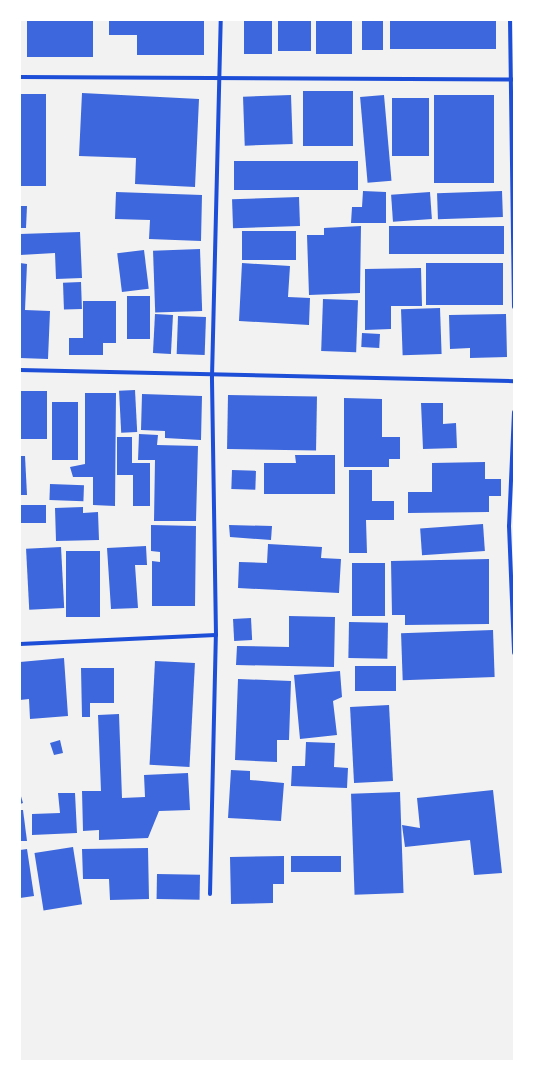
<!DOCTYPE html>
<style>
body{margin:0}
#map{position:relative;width:534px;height:1081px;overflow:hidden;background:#f2f2f2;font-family:Georgia,serif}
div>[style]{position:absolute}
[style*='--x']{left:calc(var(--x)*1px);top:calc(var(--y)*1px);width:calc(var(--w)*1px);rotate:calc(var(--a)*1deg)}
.building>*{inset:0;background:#3d67dc;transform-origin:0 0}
.minor>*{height:4px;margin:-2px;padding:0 2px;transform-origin:2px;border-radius:2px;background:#1d4ed8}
span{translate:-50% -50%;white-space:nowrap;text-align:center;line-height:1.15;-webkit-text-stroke:3px #fff;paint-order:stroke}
.frame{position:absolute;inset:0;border:21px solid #fff;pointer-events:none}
</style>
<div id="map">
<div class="building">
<div style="left:27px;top:20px;width:66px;height:37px"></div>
<div style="clip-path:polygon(109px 20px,204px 20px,204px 55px,137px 55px,137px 35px,109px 35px)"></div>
<div style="left:244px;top:20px;width:28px;height:34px"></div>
<div style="left:278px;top:20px;width:33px;height:31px"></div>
<div style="left:316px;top:20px;width:36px;height:34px"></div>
<div style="left:362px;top:20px;width:21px;height:30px"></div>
<div style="left:390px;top:20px;width:106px;height:29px"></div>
<div style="left:303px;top:91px;width:50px;height:55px"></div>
<div style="clip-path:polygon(82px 93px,199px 99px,195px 187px,135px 184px,136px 158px,79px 156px)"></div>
<div style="left:20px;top:94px;width:26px;height:92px"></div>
<div style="left:291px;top:95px;width:49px;height:48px;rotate:88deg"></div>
<div style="left:384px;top:95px;width:86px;height:24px;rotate:85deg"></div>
<div style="left:434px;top:95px;width:60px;height:88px"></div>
<div style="left:392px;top:98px;width:37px;height:58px"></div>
<div style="left:358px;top:161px;width:29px;height:124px;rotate:90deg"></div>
<div style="clip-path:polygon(363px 191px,386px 192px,386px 223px,351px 223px,352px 207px,362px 207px)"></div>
<div style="left:502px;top:191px;width:26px;height:65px;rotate:88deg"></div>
<div style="clip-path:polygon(116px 192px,202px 195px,201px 241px,149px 239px,150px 220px,115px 219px)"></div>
<div style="left:430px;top:192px;width:27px;height:39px;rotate:86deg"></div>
<div style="left:299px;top:197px;width:29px;height:67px;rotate:88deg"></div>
<div style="clip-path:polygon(20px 206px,27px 206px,26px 228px,20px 228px)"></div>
<div style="clip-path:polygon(361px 226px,360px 293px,309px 295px,307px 235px,324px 235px,324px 228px)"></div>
<div style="left:504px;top:226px;width:28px;height:115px;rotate:90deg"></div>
<div style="left:242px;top:231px;width:54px;height:29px"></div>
<div style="clip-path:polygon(80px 232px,82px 278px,56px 279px,55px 253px,20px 255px,20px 234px)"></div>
<div style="left:200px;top:249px;width:62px;height:47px;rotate:88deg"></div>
<div style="left:144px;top:250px;width:39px;height:27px;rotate:83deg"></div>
<div style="clip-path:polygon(20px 263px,27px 264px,25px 310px,50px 311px,48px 359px,20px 358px)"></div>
<div style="clip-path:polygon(242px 263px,290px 266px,288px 297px,310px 298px,309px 325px,239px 321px)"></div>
<div style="left:503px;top:263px;width:42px;height:77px;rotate:90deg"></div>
<div style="clip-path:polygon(421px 268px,422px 306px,391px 306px,391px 329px,365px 330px,365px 269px)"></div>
<div style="left:81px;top:282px;width:27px;height:18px;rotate:88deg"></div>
<div style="left:127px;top:296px;width:23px;height:43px"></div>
<div style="left:323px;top:299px;width:35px;height:52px;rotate:2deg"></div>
<div style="clip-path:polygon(83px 301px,116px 301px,116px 343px,103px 343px,103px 355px,69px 355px,69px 338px,83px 338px)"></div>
<div style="left:440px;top:308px;width:46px;height:39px;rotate:88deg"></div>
<div style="left:155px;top:314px;width:18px;height:39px;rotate:3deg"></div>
<div style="clip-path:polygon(506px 314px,507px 357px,470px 358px,470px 348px,450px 349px,449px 315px)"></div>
<div style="left:178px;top:316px;width:28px;height:38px;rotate:2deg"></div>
<div style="left:362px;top:333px;width:18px;height:14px;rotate:3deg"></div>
<div style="left:135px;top:390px;width:42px;height:16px;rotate:87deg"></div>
<div style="left:20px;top:391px;width:27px;height:48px"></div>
<div style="clip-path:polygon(85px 393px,116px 393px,115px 506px,93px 505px,93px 477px,73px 477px,70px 467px,85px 464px)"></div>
<div style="clip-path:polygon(142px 394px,202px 396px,201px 440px,165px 438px,165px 431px,141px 430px)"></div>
<div style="left:228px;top:395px;width:89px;height:54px;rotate:1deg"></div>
<div style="clip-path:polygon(344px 398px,382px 399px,382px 437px,400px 437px,400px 459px,389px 459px,389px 467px,344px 467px)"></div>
<div style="left:52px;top:402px;width:26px;height:58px"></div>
<div style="clip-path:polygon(421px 403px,443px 403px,443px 424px,456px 423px,457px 448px,423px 449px)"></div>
<div style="clip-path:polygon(139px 434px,158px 435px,157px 445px,198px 446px,196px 521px,154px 521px,155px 460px,138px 460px)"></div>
<div style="clip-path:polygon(117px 437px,132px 437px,132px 463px,150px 463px,150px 506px,133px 506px,133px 475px,117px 475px)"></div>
<div style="clip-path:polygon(295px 455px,335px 455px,335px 494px,264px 494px,264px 463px,296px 463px)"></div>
<div style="clip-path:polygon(20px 456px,25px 456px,27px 495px,20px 495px)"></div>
<div style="clip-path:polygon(485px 462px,485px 479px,501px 479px,501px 496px,489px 496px,489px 512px,408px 513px,408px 492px,432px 492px,432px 463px)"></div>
<div style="left:232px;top:470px;width:24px;height:19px;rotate:2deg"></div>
<div style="clip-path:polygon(349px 470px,372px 470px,372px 501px,394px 501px,394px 520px,366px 520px,367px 553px,349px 553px)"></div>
<div style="left:50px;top:484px;width:34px;height:16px;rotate:2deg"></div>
<div style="left:46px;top:505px;width:18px;height:26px;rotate:90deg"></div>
<div style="clip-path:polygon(83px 507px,83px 513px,98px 512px,99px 540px,56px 541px,55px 508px)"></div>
<div style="left:483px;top:524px;width:27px;height:63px;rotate:86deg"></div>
<div style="clip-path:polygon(151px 525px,196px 526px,195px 606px,152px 606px,152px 561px,160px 562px,160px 552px,151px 551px)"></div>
<div style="clip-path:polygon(229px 525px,272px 526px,271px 540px,230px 537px)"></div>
<div style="clip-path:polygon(268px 544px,322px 547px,321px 558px,341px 559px,339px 593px,238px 588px,239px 562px,267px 563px)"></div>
<div style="clip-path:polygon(146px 546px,147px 565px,135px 565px,138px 608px,111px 609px,107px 548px)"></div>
<div style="left:61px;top:547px;width:61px;height:35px;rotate:87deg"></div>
<div style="left:66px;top:551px;width:34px;height:66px"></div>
<div style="clip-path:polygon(489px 559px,489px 624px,405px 625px,405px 615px,392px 615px,391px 561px)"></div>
<div style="left:352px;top:563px;width:33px;height:53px"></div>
<div style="clip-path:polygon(289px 616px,335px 617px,334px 667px,236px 665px,237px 646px,289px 647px)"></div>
<div style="left:251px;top:618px;width:22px;height:18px;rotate:87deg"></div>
<div style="left:349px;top:622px;width:39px;height:36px;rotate:1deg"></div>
<div style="left:493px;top:630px;width:47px;height:92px;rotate:88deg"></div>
<div style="clip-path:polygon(64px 658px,68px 716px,30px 719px,29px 699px,20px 700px,20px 662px)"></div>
<div style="left:155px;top:661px;width:40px;height:104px;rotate:3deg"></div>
<div style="left:355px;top:666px;width:41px;height:25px"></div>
<div style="clip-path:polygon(81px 668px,114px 668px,114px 703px,90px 703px,90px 717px,82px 717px)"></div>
<div style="clip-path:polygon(340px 671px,342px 697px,333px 701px,337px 735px,300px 739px,294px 675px)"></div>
<div style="clip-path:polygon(238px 679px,291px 681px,289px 740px,277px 740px,277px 762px,235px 760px)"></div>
<div style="left:389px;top:705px;width:76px;height:39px;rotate:87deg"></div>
<div style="clip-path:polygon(119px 714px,122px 798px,145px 797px,144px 775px,188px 773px,190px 810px,159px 811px,148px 838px,99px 840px,99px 830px,83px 831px,82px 791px,101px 791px,98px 715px)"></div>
<div style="clip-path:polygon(60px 740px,63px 753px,54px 755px,50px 743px)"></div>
<div style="clip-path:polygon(306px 742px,335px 743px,334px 767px,348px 768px,347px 788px,291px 786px,292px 766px,305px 766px)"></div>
<div style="clip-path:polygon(231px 770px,250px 771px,250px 780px,284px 783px,281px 821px,228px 818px)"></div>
<div style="clip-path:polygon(493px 790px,502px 873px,474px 875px,470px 840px,405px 847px,402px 825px,420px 828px,417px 798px)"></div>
<div style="left:400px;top:792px;width:101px;height:49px;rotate:88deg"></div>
<div style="clip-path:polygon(20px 793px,23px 803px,20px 804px)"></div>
<div style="clip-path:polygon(58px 793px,75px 793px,77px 833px,32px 835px,32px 814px,60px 813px)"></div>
<div style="clip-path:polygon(20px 810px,23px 810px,27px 841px,20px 841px)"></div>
<div style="left:73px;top:847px;width:58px;height:39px;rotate:81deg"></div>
<div style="clip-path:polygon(148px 848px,149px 899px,110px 900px,109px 879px,83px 879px,82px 849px)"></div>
<div style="clip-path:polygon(27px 849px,34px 896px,20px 898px,20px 850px)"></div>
<div style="clip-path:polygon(284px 856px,284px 884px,273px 884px,273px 903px,231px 904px,230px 857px)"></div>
<div style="left:291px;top:856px;width:50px;height:16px"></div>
<div style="left:157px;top:874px;width:43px;height:25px;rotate:1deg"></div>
</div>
<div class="minor">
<div style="--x:510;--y:20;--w:287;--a:89.2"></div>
<div style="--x:20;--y:77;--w:494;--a:0.3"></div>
<div style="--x:20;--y:370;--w:494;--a:1.3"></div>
<div style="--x:514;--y:412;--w:114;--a:92.5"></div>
<div style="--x:509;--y:526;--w:127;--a:87.7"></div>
<div style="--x:20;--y:644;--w:196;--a:-2.6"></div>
<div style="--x:210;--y:894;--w:259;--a:-88.7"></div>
<div style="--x:216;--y:635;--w:258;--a:-90.9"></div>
<div style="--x:212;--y:377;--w:357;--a:-88.6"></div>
</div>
<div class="frame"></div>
</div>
